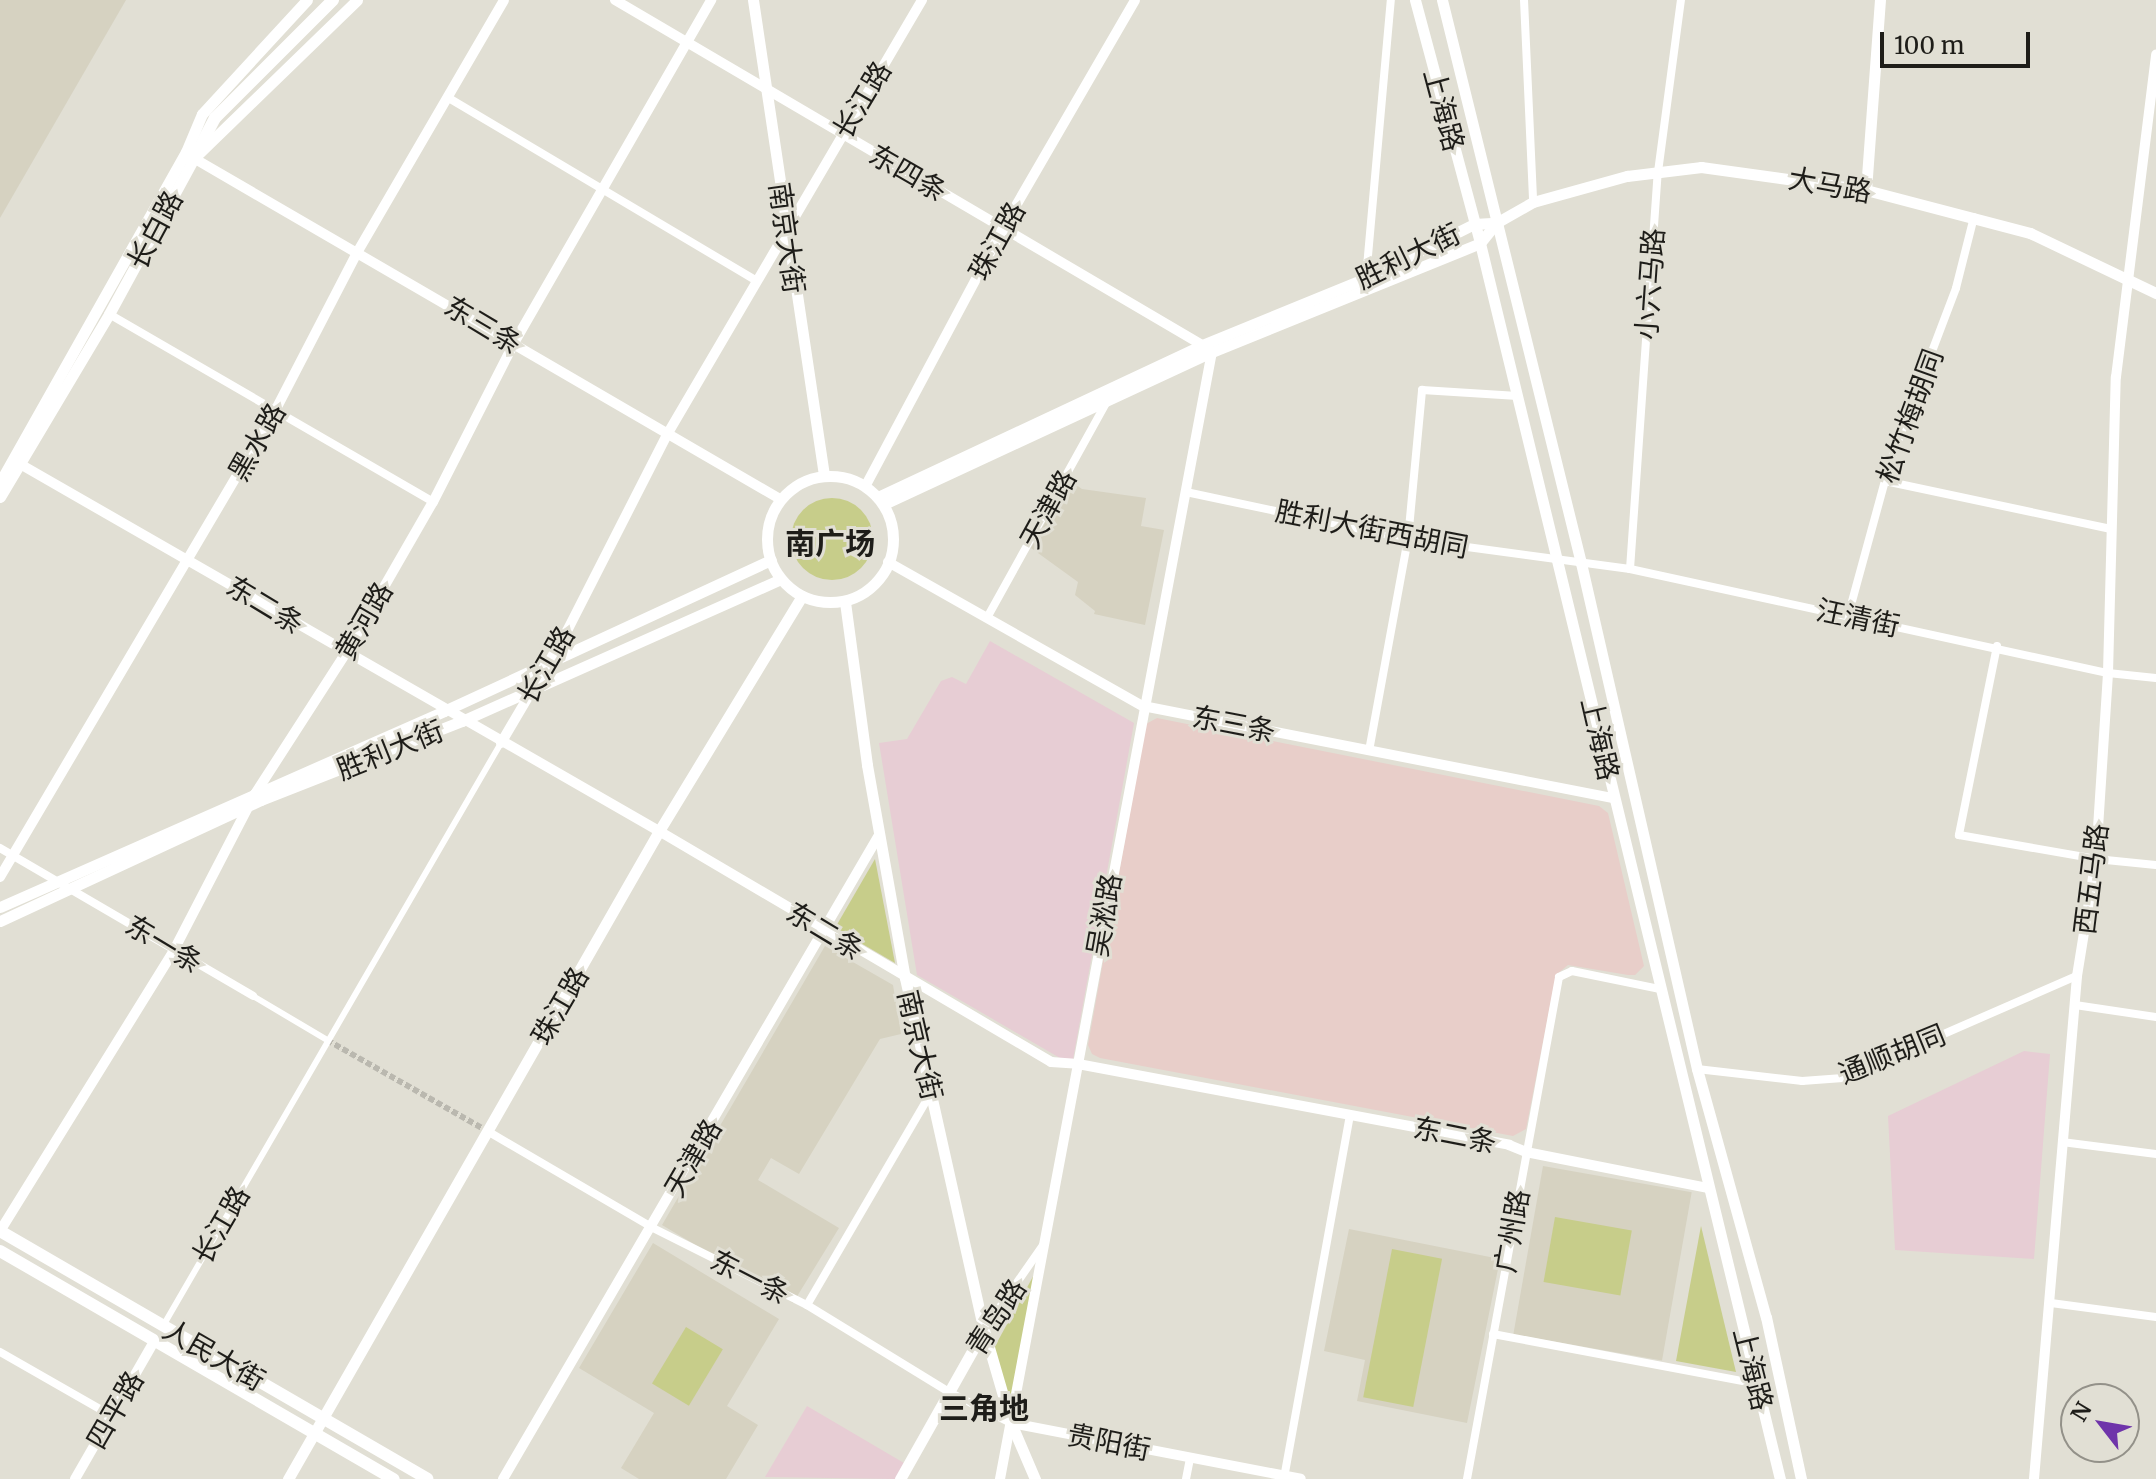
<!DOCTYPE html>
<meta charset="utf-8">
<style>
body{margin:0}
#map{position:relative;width:2156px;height:1479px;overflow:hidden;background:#e1dfd4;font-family:Merriweather,"Noto Sans SC",serif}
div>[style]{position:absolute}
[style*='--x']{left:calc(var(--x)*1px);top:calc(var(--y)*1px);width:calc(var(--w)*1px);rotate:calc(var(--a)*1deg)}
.commercial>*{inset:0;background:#e8cec9}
.built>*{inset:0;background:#d6d2c1;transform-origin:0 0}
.medical>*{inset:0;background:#e7cdd4}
.green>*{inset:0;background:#c7cd8a;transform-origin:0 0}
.round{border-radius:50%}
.pedestrian-tunnel>*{height:6px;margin-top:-3px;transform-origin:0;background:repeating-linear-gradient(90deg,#bab8af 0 6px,transparent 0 9px)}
.pedestrian>*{height:6px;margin:-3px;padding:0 3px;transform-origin:3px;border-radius:3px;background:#fff}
.minor>*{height:8px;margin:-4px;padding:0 4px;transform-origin:4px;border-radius:4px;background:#fff}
.tertiary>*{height:10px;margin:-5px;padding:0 5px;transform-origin:5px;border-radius:5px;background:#fff}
.secondary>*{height:11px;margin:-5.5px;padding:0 5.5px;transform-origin:5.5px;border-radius:5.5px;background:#fff}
.secondary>.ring{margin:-5.5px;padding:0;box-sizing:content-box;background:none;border:11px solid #fff;border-radius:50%}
.primary>*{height:12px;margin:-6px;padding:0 6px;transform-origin:6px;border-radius:6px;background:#fff}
.trunk>*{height:12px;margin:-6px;padding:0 6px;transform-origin:6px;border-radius:6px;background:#fff}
span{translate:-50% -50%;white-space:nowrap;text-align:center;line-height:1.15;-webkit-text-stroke:6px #e1dfd4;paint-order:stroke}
.street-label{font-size:28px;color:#1e1d19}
.neighbourhood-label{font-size:30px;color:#1e1d19;font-weight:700}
.north{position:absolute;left:2060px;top:1383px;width:80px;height:80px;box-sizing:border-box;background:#e1dfd4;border:2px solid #939189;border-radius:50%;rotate:301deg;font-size:22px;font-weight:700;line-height:32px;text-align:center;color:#1e1d19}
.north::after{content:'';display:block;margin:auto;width:28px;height:36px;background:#6f34aa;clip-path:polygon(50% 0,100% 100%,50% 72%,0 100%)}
.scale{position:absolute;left:1880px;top:32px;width:150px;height:36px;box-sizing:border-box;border:4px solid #1e1d19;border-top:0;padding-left:10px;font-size:24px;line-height:28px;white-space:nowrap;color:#1e1d19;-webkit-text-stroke:6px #e1dfd4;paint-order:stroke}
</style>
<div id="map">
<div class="commercial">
<div style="clip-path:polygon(1157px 718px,1599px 806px,1608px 813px,1644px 966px,1635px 975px,1628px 975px,1568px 965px,1556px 975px,1526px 1129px,1513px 1136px,1100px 1058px,1092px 1054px,1088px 1045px,1146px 724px)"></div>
</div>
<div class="built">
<div style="clip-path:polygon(0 0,126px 0,0 218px)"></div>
<div style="clip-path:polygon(1069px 480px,1082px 489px,1146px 498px,1141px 526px,1164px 530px,1145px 625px,1094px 614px,1095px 611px,1075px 595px,1078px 582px,1031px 548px)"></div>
<div style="clip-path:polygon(825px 946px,893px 985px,901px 1034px,880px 1039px,799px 1174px,771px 1158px,758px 1180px,839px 1228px,793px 1303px,662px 1225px)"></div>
<div style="left:1543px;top:1166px;width:151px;height:171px;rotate:10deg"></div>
<div style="clip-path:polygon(1349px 1229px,1500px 1259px,1467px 1423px,1357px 1401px,1365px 1360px,1324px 1351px)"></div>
<div style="clip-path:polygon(653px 1243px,779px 1319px,727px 1406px,758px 1425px,726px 1479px,639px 1479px,621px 1468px,654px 1413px,579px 1368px)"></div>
</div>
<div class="medical">
<div style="clip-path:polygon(990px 641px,1134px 723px,1072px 1065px,917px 975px,879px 743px,907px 739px,941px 681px,952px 677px,966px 684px)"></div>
<div style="clip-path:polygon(2024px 1051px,2050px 1054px,2034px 1259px,1895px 1250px,1888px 1116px)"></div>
<div style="clip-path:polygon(807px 1406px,904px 1463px,895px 1479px,765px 1477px)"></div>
</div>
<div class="green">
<div class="round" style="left:791px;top:498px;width:82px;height:82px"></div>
<div style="clip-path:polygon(875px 859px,895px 963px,835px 928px)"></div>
<div style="left:1555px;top:1217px;width:78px;height:66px;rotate:10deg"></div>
<div style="clip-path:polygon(1701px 1226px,1736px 1372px,1676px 1361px)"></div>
<div style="left:1392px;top:1249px;width:51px;height:151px;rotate:11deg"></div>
<div style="clip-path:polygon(1036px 1271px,1011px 1417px,994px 1348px)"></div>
<div style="left:686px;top:1327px;width:43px;height:66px;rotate:31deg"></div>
</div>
<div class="pedestrian-tunnel">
<div style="--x:327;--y:1040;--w:186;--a:29.6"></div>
</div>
<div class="pedestrian">
<div style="--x:253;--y:996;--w:86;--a:30.7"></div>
<div style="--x:163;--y:1326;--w:674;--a:-59.9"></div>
</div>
<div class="minor">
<div style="--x:1524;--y:0;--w:202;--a:87.4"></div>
<div style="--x:447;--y:97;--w:358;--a:30.7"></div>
<div style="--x:1366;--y:278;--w:279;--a:-84.9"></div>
<div style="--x:109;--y:314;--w:375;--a:30.1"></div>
<div style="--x:1885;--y:481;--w:231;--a:12"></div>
<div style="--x:1186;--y:492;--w:227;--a:12"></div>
<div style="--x:1408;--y:539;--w:224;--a:7.7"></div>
<div style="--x:1630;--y:569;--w:489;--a:12.3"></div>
<div style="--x:2108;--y:673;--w:48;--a:5.9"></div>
<div style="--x:1630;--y:569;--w:398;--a:-86"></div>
<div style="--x:1658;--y:172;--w:174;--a:-82.4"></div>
<div style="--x:988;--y:616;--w:246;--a:-61"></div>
<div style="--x:1848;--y:616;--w:160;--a:-74.7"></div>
<div style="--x:1890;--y:462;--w:186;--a:-69.2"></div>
<div style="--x:1956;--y:288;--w:73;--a:-75.8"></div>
<div style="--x:1997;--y:646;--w:193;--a:101.4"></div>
<div style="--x:1959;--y:835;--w:139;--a:9.9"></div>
<div style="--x:2096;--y:859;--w:60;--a:5.7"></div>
<div style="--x:1369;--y:751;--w:216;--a:-79.6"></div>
<div style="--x:1408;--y:539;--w:150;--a:-84.6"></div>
<div style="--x:1422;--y:390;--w:96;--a:3.6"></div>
<div style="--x:0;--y:848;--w:293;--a:30.3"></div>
<div style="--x:2075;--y:1005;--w:82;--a:8.4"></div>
<div style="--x:1697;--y:1069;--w:106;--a:6.5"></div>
<div style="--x:1802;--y:1081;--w:41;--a:-4.2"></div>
<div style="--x:1843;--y:1078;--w:255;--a:-23.6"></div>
<div style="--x:489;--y:1132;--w:190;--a:30.3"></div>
<div style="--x:653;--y:1228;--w:172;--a:26.6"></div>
<div style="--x:807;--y:1305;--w:167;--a:31.5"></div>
<div style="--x:949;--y:1392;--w:69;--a:26.6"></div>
<div style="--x:2062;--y:1142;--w:95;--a:7.3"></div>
<div style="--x:2051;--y:1303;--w:106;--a:7.6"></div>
<div style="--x:807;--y:1305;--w:246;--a:-59.7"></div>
<div style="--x:984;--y:1330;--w:103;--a:-55.2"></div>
<div style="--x:1493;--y:1334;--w:269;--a:10.7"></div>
<div style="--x:0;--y:1352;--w:129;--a:29.7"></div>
<div style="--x:1284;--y:1478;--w:368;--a:-79.7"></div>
<div style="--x:1186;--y:1479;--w:21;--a:-79"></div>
<div style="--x:1467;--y:1479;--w:510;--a:-79.61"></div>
<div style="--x:1559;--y:977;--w:14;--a:-25"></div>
<div style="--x:1572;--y:971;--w:90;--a:11.6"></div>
</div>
<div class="tertiary">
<div style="--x:615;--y:0;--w:681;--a:30.44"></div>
<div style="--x:190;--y:156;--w:682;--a:30.17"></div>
<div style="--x:20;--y:464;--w:737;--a:29.87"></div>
<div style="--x:659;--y:831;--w:455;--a:30.5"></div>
<div style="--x:1051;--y:1062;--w:27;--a:4"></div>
<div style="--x:1078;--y:1064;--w:439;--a:10.6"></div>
<div style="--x:1509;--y:1145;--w:18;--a:22"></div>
<div style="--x:1526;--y:1152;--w:186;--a:11.2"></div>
<div style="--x:866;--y:485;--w:291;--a:-61.9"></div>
<div style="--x:1003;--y:228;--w:263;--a:-59.9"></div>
<div style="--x:888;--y:562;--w:293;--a:29.5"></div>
<div style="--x:1143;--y:706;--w:479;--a:11.1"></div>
<div style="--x:501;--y:743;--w:130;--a:-59.5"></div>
<div style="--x:567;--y:631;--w:222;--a:-63"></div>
<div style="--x:668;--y:433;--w:502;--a:-59.6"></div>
<div style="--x:0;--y:877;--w:541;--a:-59.45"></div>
<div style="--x:275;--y:411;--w:180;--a:-62.6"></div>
<div style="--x:358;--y:251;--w:290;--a:-59.8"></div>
<div style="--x:0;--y:1231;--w:331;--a:-58.2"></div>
<div style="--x:174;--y:950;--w:176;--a:-62.6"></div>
<div style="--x:255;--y:794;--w:168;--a:-57.2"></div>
<div style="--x:346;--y:653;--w:174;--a:-60.1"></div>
<div style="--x:433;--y:502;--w:178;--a:-63"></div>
<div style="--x:514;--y:343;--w:396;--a:-60.1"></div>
<div style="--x:1011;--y:1423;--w:295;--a:10.9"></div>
<div style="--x:75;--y:1479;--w:160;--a:-60.1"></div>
<div style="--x:503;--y:1479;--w:746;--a:-59.72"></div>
<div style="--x:1000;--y:1479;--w:1147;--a:-79.35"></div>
<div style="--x:2034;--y:1479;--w:505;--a:-85.11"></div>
<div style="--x:2077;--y:976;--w:119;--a:-80.8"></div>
<div style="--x:2096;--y:859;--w:186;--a:-86.3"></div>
<div style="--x:2108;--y:673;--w:296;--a:-88.5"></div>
<div style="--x:2116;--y:377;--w:325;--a:-82.9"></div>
</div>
<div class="secondary">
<div style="--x:753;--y:0;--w:480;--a:81.5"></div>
<div style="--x:1415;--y:0;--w:252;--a:75"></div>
<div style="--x:1480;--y:243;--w:1272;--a:76.36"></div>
<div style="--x:1442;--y:0;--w:580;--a:76.13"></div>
<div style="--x:1581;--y:563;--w:519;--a:77.09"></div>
<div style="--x:1697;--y:1069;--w:257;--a:74.5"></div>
<div style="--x:1766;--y:1317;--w:166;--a:77.8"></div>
<div style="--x:1866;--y:190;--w:191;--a:-85.8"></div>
<div class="ring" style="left:767px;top:476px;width:115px;height:115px"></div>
<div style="--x:0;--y:482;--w:379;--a:-60.6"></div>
<div style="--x:186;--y:152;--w:41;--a:-67.2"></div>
<div style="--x:202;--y:114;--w:155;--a:-47.4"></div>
<div style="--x:880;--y:496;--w:356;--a:-25.1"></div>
<div style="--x:1202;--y:345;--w:177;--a:-22.2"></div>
<div style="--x:1366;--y:278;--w:121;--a:-26.6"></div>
<div style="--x:1474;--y:224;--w:22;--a:-3"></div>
<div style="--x:0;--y:497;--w:213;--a:-59.2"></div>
<div style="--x:109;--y:314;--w:178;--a:-61.4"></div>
<div style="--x:194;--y:158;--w:227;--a:-44.1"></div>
<div style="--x:884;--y:504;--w:362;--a:-24.9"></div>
<div style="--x:1212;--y:352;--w:289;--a:-22.1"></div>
<div style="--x:1480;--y:243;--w:26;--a:-51"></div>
<div style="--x:1496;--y:223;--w:43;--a:-29.6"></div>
<div style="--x:1533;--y:202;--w:98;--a:-15.5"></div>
<div style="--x:1627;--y:176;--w:75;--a:-6.9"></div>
<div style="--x:1701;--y:167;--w:167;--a:7.9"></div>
<div style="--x:1866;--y:190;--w:170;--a:14.7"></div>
<div style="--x:2030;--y:233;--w:140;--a:25.5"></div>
<div style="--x:845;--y:602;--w:164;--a:82.3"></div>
<div style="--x:867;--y:765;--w:216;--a:79.9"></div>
<div style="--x:905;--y:978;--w:361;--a:77.4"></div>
<div style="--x:984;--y:1330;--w:97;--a:73.8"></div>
<div style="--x:1011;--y:1423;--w:61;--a:66.8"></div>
<div style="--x:0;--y:907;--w:485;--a:-23.8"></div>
<div style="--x:444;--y:711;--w:360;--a:-24.8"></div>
<div style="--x:0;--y:921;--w:288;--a:-24.9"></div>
<div style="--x:261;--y:800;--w:216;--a:-21.5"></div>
<div style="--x:462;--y:721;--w:349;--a:-24"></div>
<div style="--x:288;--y:1479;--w:747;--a:-60.21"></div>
<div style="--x:659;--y:831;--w:275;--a:-58.7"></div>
<div style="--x:900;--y:1479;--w:171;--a:-60.6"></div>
</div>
<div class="primary">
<div style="--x:0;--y:1231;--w:494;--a:30.1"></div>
<div style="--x:0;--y:1251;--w:455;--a:30.1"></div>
</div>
<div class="trunk">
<div style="--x:194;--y:158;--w:45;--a:-62.3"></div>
<div style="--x:215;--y:118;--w:167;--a:-45"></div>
</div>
<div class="street-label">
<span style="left:862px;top:100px;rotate:-59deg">长江路</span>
<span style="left:1444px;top:110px;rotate:75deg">上海路</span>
<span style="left:908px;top:173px;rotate:30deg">东四条</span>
<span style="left:1830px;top:185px;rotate:10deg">大马路</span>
<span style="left:155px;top:230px;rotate:-62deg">长白路</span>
<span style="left:787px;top:238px;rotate:82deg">南京大街</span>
<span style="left:997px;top:241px;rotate:-61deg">珠江路</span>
<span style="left:1408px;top:256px;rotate:-26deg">胜利大街</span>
<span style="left:1650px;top:284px;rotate:-86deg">小六马路</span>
<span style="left:483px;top:325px;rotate:31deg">东三条</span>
<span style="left:1910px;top:416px;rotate:-70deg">松竹梅胡同</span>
<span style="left:257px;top:442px;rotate:-60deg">黑水路</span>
<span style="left:1048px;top:509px;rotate:-61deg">天津路</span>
<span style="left:1372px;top:529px;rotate:11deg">胜利大街西胡同</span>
<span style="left:265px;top:605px;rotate:31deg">东二条</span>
<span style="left:1858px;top:618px;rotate:12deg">汪清街</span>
<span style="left:364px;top:621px;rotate:-60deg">黄河路</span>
<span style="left:546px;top:665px;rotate:-60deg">长江路</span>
<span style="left:1234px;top:724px;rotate:11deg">东三条</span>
<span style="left:1600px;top:739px;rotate:77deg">上海路</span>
<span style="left:390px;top:750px;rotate:-22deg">胜利大街</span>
<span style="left:2091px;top:879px;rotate:-83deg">西五马路</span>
<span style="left:1104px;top:915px;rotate:-80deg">吴淞路</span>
<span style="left:825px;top:931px;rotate:31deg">东二条</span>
<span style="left:164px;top:944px;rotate:31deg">东一条</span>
<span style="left:560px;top:1006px;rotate:-60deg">珠江路</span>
<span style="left:920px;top:1045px;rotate:77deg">南京大街</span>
<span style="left:1892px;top:1054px;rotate:-22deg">通顺胡同</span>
<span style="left:1455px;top:1135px;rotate:11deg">东二条</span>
<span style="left:693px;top:1158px;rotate:-60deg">天津路</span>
<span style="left:221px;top:1225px;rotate:-60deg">长江路</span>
<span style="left:1512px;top:1231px;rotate:-80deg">广州路</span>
<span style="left:750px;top:1277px;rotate:27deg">东一条</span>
<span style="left:996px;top:1317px;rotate:-57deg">青岛路</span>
<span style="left:214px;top:1355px;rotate:30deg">人民大街</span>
<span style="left:1753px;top:1369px;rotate:76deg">上海路</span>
<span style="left:115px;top:1410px;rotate:-60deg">四平路</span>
<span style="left:1109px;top:1442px;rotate:11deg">贵阳街</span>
</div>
<div class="neighbourhood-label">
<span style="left:830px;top:543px">南广场</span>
<span style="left:984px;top:1408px">三角地</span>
</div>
<div class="north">N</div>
<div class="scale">100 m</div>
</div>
